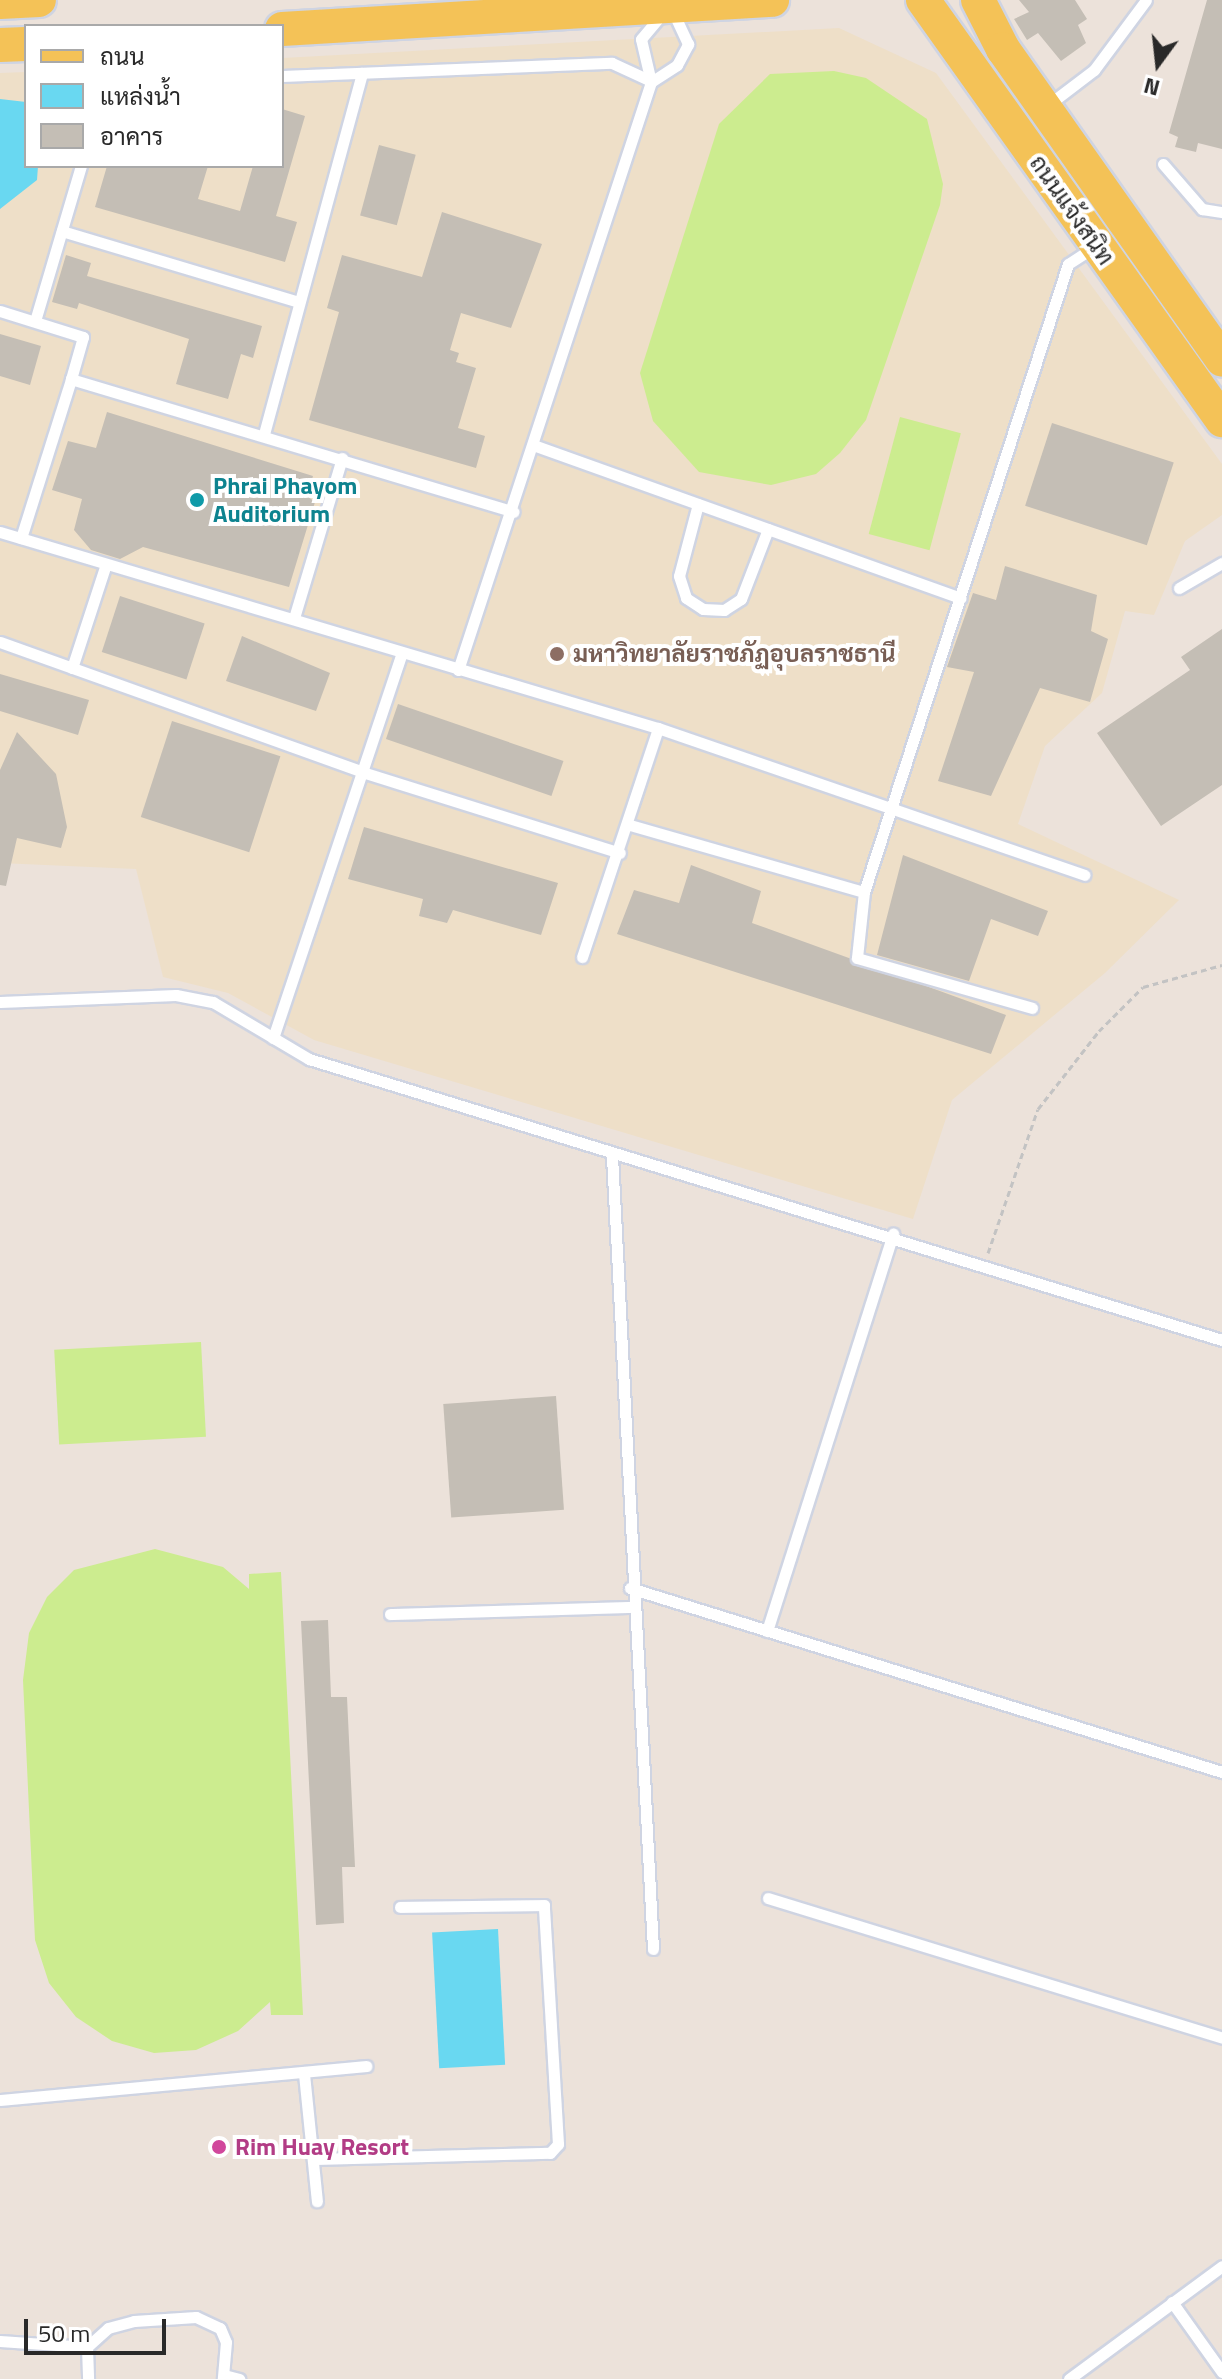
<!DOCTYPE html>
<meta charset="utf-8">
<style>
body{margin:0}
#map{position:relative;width:1222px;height:2379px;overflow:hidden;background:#ece2da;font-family:"Titillium Web",Sarabun,sans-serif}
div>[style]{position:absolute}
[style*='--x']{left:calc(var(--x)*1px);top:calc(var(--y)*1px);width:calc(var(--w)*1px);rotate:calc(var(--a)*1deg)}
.education>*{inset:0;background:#eedfc8}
.pitch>*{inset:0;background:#ccec8f;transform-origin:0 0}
.water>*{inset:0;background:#69d8f1;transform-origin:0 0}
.building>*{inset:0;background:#c4beb5;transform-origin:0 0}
.path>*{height:3px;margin-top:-1.5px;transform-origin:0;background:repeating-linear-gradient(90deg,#c3c3c3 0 6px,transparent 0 10px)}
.roads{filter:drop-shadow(2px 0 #cfd4e2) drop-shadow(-2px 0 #cfd4e2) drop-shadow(0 2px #cfd4e2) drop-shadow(0 -2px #cfd4e2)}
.service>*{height:11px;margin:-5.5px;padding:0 5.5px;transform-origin:5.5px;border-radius:5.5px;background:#fff}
.primary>*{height:34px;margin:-17px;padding:0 17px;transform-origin:17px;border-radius:17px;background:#f4c257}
.dots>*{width:22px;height:22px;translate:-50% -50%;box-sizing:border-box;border:4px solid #fff;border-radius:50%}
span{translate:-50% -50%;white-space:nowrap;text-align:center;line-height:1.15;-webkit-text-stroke:8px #fff;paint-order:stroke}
.street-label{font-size:24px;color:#292929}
.culture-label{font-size:24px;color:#0d838f;font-weight:700}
.left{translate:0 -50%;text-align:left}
.education-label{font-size:24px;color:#785e54;font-weight:700}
.hotel-label{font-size:24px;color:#b23c85;font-weight:700}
.legend{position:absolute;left:24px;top:24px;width:260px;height:144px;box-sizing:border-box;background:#fff;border:2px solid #a9a9a9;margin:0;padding:10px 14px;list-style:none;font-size:24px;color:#292929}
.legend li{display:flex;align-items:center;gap:16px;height:40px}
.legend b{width:40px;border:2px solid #a9a9a9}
.north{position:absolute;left:1118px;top:24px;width:80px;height:80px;-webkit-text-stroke:6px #fff;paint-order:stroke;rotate:195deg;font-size:22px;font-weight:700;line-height:32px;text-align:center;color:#292929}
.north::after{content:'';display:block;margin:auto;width:28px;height:36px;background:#292929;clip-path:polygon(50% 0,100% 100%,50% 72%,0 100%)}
.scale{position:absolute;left:24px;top:2319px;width:142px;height:36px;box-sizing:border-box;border:4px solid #292929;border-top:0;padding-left:10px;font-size:24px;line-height:28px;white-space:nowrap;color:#292929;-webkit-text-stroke:6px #fff;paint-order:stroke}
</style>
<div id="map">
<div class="education">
<div style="clip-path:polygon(839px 28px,936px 73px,1222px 464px,1222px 515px,1185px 541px,1154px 615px,1125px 611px,1102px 693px,1045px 746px,1018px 824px,1179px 900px,1105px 973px,952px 1100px,913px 1219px,314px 1040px,228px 993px,163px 977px,136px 869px,0 863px,0 73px,26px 72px,26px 166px,282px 166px,282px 58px)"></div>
</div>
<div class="pitch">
<div style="clip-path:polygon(834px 71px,866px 78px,927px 119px,943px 184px,940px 205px,866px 420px,840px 453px,816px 474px,771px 485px,699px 472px,653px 421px,640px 373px,719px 124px,770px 74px)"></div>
<div style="left:900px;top:417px;width:63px;height:121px;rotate:15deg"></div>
<div style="left:201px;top:1342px;width:95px;height:147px;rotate:87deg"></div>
<div style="clip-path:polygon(155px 1549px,223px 1567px,249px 1589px,249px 1574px,281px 1572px,303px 2015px,271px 2015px,270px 2002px,238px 2031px,196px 2050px,154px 2053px,112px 2041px,76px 2017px,49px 1983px,35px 1940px,23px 1680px,29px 1633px,47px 1597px,74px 1570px)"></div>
</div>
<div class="water">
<div style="clip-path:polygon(0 99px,26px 102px,26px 166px,38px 166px,37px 180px,0 209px)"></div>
<div style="left:498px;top:1929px;width:136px;height:66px;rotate:87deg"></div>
</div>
<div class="building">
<div style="clip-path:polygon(1019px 0,1075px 0,1087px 19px,1078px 25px,1086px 43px,1061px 61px,1038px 33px,1027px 40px,1014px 19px,1029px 12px)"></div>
<div style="clip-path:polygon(1207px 0,1222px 0,1222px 149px,1198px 143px,1196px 152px,1175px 147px,1178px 137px,1169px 133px)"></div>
<div style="clip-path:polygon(282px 109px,305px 116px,276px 216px,297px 222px,285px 262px,95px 207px,107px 166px,208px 166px,198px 199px,240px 211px,253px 166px,282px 166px)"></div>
<div style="left:379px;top:145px;width:38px;height:73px;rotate:15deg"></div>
<div style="clip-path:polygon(442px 212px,542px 244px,511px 328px,461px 313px,450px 350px,459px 353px,456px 362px,476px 368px,458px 428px,485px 436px,476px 468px,309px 420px,339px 312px,327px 308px,342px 255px,422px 277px)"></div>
<div style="clip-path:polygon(66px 255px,91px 263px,87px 276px,262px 326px,253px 358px,241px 354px,228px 399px,176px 384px,189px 339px,79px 303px,77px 309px,52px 302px)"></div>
<div style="clip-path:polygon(0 334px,41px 346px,30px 385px,0 376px)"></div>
<div style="clip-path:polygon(107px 412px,313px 476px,307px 496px,315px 502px,289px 587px,143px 547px,120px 559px,91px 550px,74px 530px,82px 499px,52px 490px,68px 441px,96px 448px)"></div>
<div style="left:1052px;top:423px;width:128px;height:87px;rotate:18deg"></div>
<div style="clip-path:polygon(1005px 566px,1097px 595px,1091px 631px,1108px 639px,1090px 702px,1040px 688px,991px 796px,938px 781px,974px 672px,947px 667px,973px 593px,996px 600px)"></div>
<div style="left:120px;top:596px;width:89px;height:59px;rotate:18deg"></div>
<div style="clip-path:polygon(1222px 629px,1222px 785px,1161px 826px,1097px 733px,1190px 670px,1181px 657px)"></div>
<div style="clip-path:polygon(242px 636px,330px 673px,316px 711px,226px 681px)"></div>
<div style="clip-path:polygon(0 674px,89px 700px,78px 735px,0 711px)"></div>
<div style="left:398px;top:704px;width:175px;height:37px;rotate:19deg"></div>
<div style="left:172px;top:721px;width:114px;height:101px;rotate:18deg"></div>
<div style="clip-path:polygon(17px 732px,56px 774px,67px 827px,61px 848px,17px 838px,6px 886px,0 885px,0 770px)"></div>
<div style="clip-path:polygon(364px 827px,558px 883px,541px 935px,453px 910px,447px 923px,419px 916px,423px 899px,348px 879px)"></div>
<div style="clip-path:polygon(903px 855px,1048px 911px,1038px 936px,991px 919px,969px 981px,877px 955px)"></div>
<div style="clip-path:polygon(691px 865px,761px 891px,752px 923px,1006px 1015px,991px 1054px,617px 934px,634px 890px,679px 903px)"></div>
<div style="left:556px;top:1396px;width:114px;height:113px;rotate:86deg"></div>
<div style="clip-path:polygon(328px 1620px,331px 1697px,347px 1697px,355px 1867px,342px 1867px,344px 1923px,316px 1925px,301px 1621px)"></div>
</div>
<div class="path">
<div style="--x:988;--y:1253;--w:152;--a:-70.9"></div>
<div style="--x:1038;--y:1109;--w:99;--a:-52"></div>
<div style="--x:1099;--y:1031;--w:62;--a:-45"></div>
<div style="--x:1143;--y:987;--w:82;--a:-15.6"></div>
</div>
<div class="roads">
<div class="service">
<div style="--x:282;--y:76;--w:330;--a:-2.3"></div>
<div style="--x:612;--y:63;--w:43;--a:24.8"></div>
<div style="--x:651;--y:82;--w:31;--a:-33"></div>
<div style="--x:677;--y:65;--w:24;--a:-62"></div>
<div style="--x:688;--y:44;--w:35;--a:-115"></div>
<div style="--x:1048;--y:105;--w:58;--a:-37.3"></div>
<div style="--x:1094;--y:70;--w:87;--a:-53.4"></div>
<div style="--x:1163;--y:164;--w:60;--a:49.1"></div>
<div style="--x:1202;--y:209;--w:20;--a:9"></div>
<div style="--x:62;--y:231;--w:247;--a:16.7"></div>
<div style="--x:0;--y:311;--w:87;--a:17.4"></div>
<div style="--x:83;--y:337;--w:44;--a:105.9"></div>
<div style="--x:71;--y:379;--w:462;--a:16.7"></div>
<div style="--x:35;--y:321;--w:162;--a:-73.5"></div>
<div style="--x:264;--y:434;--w:374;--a:-74.8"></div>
<div style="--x:536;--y:446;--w:451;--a:19.7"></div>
<div style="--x:698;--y:504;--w:74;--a:104.8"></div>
<div style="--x:679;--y:576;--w:23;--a:72"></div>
<div style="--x:686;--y:598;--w:20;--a:33"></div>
<div style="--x:703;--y:609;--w:21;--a:3"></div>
<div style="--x:724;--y:610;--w:20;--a:-33"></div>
<div style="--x:741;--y:599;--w:75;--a:-68.9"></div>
<div style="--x:0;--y:532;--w:687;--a:16.59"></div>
<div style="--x:658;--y:728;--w:451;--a:19"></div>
<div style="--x:21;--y:538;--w:167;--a:-72.5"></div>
<div style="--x:1179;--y:588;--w:50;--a:-30.2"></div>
<div style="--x:294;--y:618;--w:167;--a:-73.3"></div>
<div style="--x:0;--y:642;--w:388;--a:19.7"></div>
<div style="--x:365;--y:773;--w:267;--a:17.4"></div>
<div style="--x:72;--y:668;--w:106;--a:-71.9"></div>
<div style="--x:458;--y:670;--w:619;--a:-71.83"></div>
<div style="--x:651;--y:82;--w:44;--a:-103.1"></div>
<div style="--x:641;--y:39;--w:34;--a:-50"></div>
<div style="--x:630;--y:825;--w:243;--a:16"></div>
<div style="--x:864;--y:892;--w:660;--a:-72"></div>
<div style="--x:1068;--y:264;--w:31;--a:-33"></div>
<div style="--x:864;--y:892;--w:66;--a:96.1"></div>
<div style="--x:857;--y:958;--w:182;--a:15.9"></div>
<div style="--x:582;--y:957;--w:241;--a:-71.6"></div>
<div style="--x:0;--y:1002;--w:176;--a:-2.3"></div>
<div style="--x:176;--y:995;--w:38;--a:11"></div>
<div style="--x:213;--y:1002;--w:112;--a:30.7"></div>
<div style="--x:309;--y:1059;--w:955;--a:17.11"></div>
<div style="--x:273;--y:1038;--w:406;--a:-71.5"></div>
<div style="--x:612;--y:1156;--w:794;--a:87.04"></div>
<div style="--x:630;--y:1588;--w:620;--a:17.27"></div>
<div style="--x:390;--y:1614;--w:241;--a:-1.7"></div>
<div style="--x:767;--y:1631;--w:417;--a:-72.4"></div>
<div style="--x:768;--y:1898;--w:475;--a:17.1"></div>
<div style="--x:304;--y:2074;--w:128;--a:84.2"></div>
<div style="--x:0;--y:2100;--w:368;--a:-5.3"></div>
<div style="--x:315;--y:2159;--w:235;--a:-1.5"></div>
<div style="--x:550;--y:2153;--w:12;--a:-48"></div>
<div style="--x:558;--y:2144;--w:239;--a:-93.4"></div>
<div style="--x:544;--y:1905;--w:144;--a:179.2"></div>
<div style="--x:1172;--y:2302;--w:86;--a:54.5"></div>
<div style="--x:0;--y:2341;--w:87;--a:3.9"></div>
<div style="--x:87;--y:2347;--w:28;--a:-42"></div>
<div style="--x:108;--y:2328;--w:27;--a:-15"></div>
<div style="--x:134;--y:2321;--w:62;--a:-3.7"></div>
<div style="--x:196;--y:2317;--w:26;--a:25"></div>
<div style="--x:220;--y:2328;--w:15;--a:67"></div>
<div style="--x:226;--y:2342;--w:37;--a:95"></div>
<div style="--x:87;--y:2347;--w:32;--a:88"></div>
<div style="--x:224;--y:2375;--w:16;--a:15"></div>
<div style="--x:1069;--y:2379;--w:190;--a:-36.4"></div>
</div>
<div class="primary">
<div style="--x:923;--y:0;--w:516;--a:54.55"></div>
<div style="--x:978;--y:0;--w:55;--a:63"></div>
<div style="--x:1003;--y:49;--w:380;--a:54.8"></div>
<div style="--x:0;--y:2;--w:39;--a:-3"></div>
<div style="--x:282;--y:29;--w:491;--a:-3.4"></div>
<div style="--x:0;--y:45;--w:26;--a:-2"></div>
</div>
</div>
<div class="dots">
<div style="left:197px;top:500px;background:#0f9aa8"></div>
<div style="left:557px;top:654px;background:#8d6e63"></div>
<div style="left:219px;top:2147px;background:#d1479c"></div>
</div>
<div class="street-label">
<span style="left:1072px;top:210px;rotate:55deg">ถนนแจ้งสนิท</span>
</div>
<div class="culture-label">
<span class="left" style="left:213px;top:500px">Phrai Phayom<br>Auditorium</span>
</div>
<div class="education-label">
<span class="left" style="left:573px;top:654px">มหาวิทยาลัยราชภัฏอุบลราชธานี</span>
</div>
<div class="hotel-label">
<span class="left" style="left:235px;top:2147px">Rim Huay Resort</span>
</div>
<ul class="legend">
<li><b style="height:10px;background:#f4c257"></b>ถนน</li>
<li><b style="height:22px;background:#69d8f1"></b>แหล่งน้ำ</li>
<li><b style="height:22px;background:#c4beb5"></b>อาคาร</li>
</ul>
<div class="north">N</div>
<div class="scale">50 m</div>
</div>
